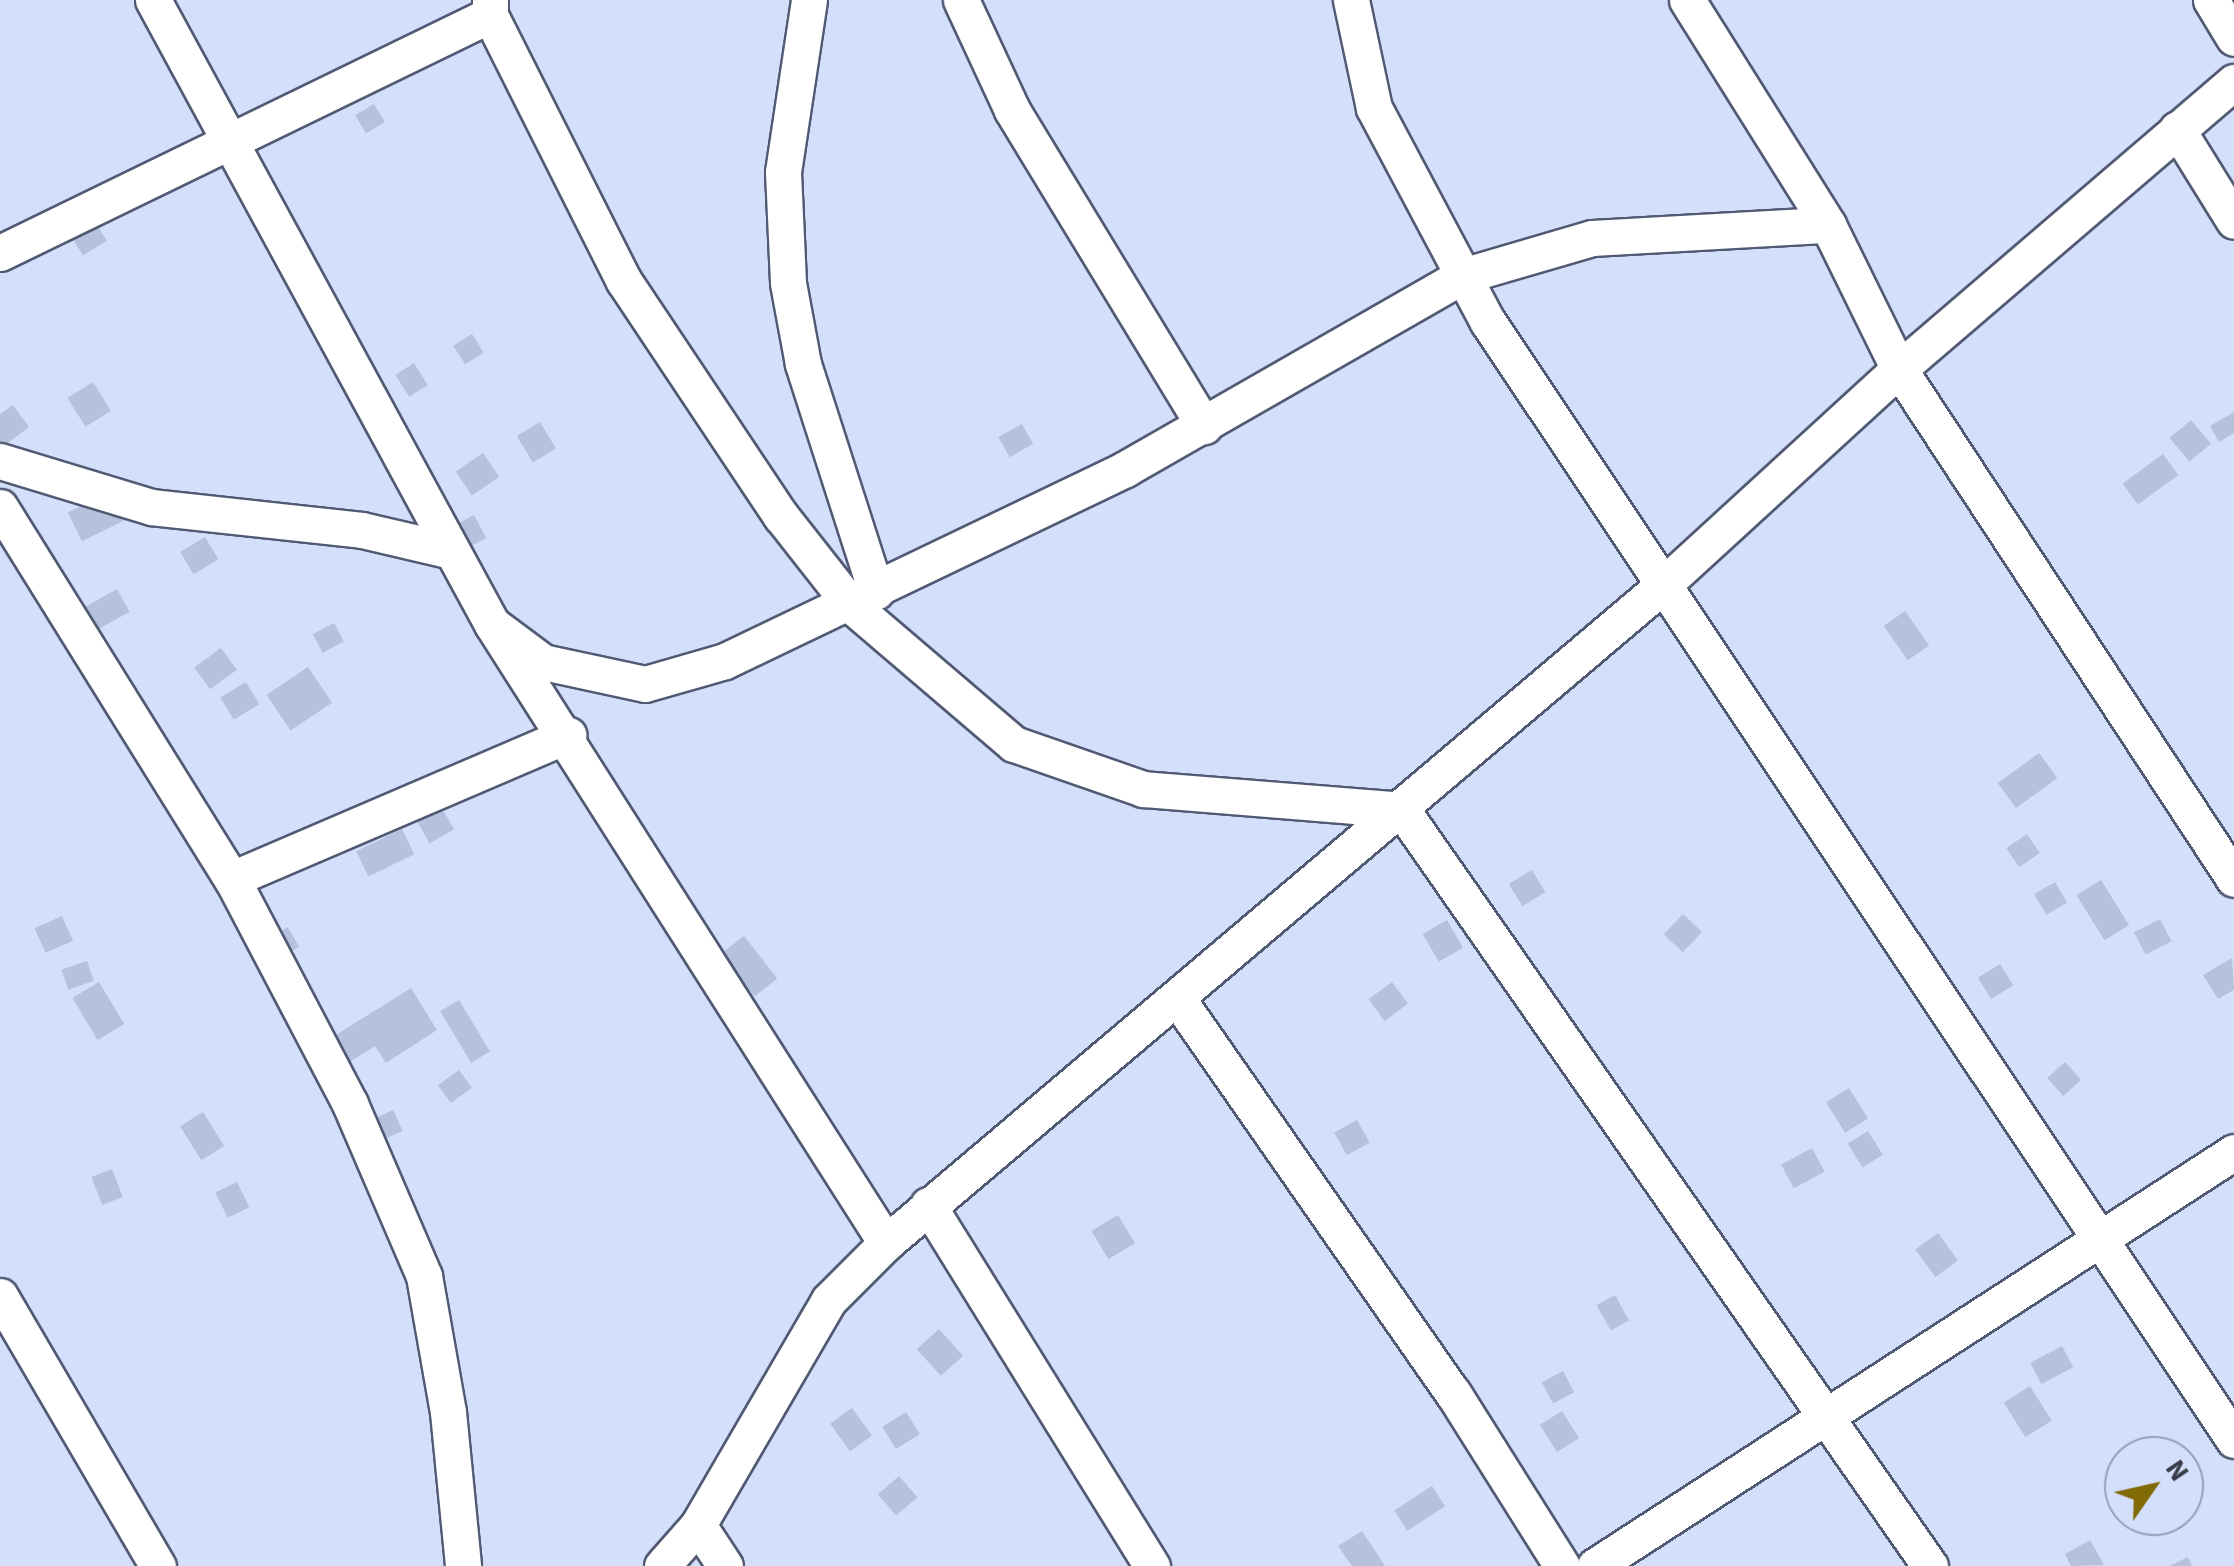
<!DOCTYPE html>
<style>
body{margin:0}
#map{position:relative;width:2234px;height:1566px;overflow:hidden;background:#d4dffc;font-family:"Source Sans 3",sans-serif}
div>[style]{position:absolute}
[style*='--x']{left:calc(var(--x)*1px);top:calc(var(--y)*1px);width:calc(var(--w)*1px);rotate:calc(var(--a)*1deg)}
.building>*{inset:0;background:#b6c1dd;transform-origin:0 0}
.roads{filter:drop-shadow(2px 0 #515a73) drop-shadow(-2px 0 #515a73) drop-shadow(0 2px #515a73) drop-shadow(0 -2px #515a73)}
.minor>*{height:35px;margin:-17.5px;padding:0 17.5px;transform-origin:17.5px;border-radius:17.5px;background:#fff}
span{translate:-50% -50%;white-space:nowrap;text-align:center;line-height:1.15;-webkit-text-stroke:8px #d4dffc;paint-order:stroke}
.north{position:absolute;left:2104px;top:1436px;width:100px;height:100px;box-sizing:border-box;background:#d4dffc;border:2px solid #969eb4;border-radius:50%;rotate:56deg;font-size:28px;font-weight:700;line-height:40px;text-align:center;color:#383d48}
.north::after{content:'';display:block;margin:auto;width:35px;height:45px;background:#826b06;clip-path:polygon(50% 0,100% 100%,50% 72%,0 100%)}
</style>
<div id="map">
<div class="building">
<div style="left:374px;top:104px;width:21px;height:22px;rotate:59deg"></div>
<div style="left:92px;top:217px;width:28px;height:28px;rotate:58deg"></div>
<div style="left:472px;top:334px;width:22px;height:22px;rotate:58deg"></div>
<div style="left:414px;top:363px;width:26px;height:22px;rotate:58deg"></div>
<div style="left:93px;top:382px;width:34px;height:30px;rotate:58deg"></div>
<div style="clip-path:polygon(13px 405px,29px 427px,0 449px,0 414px)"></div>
<div style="clip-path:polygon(2234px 412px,2234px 433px,2219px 442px,2210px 426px)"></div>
<div style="left:2191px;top:420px;width:31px;height:28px;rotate:50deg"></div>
<div style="left:540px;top:422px;width:31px;height:27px;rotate:59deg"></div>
<div style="left:1022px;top:424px;width:23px;height:27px;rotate:61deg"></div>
<div style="left:483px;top:453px;width:29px;height:33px;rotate:56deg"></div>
<div style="left:2163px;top:454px;width:26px;height:50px;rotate:54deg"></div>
<div style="left:120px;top:487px;width:32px;height:58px;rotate:64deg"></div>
<div style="left:474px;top:515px;width:26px;height:26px;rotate:62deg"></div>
<div style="left:205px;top:537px;width:26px;height:29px;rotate:59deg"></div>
<div style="left:117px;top:589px;width:26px;height:40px;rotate:61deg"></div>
<div style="left:1905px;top:611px;width:42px;height:26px;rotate:55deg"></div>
<div style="left:334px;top:623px;width:21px;height:24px;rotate:62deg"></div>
<div style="left:221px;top:648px;width:27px;height:33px;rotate:54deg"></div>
<div style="left:308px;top:667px;width:43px;height:50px;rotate:56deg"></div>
<div style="left:246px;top:682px;width:26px;height:30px;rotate:59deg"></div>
<div style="left:2039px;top:753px;width:31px;height:51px;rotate:54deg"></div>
<div style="left:440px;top:805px;width:28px;height:28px;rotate:60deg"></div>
<div style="left:402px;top:829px;width:28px;height:51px;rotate:64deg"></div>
<div style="left:2027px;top:834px;width:23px;height:25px;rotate:56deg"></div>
<div style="left:1532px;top:870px;width:26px;height:27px;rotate:59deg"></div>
<div style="left:2101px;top:880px;width:53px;height:29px;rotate:58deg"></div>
<div style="left:2055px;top:882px;width:24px;height:24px;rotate:60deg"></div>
<div style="left:1683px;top:914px;width:26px;height:28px;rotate:43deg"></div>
<div style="left:62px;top:916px;width:27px;height:30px;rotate:66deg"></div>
<div style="left:2160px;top:919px;width:25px;height:29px;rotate:63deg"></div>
<div style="left:1447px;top:920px;width:32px;height:28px;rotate:60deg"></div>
<div style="left:288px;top:927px;width:23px;height:26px;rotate:61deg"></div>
<div style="left:744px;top:936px;width:54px;height:29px;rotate:52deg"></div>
<div style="clip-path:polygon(2232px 958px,2234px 990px,2218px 999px,2203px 975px)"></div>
<div style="left:87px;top:961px;width:21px;height:27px;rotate:71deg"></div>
<div style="left:2000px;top:964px;width:25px;height:26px;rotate:58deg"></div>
<div style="left:99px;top:982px;width:49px;height:31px;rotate:59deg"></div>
<div style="left:1392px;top:982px;width:27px;height:29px;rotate:54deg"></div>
<div style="clip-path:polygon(411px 988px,437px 1030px,386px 1063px,375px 1046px,340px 1068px,323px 1043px)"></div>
<div style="left:459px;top:1000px;width:60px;height:22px;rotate:59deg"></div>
<div style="left:2065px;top:1062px;width:24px;height:24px;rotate:48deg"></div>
<div style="left:459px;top:1070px;width:22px;height:26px;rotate:54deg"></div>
<div style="left:1849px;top:1088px;width:36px;height:27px;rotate:58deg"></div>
<div style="left:393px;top:1110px;width:23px;height:24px;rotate:65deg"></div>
<div style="left:203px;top:1112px;width:40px;height:27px;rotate:58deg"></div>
<div style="left:1357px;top:1120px;width:26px;height:26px;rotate:61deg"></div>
<div style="left:1868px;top:1131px;width:28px;height:24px;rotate:58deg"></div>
<div style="left:1812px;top:1148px;width:27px;height:35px;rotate:62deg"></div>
<div style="left:112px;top:1169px;width:30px;height:22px;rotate:69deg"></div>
<div style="left:237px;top:1182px;width:28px;height:24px;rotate:64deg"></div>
<div style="left:1118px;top:1215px;width:33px;height:31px;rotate:59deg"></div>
<div style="left:1938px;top:1233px;width:34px;height:28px;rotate:54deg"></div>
<div style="left:1615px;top:1295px;width:29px;height:21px;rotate:61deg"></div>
<div style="left:939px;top:1329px;width:36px;height:30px;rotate:48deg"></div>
<div style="left:2062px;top:1346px;width:24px;height:36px;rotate:62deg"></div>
<div style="left:1563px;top:1371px;width:24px;height:24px;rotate:62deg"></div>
<div style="left:2030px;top:1386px;width:41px;height:31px;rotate:58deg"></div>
<div style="left:852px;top:1408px;width:34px;height:27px;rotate:54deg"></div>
<div style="left:1562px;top:1411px;width:32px;height:26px;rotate:58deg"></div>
<div style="left:906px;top:1412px;width:26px;height:28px;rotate:58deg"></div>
<div style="left:899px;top:1476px;width:28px;height:28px;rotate:49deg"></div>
<div style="left:1432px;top:1486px;width:24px;height:45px;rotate:57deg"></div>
<div style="clip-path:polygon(1362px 1531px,1385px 1566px,1352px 1566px,1338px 1546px)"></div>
<div style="clip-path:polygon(2090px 1540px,2104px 1565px,2071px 1566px,2065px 1554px)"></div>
<div style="clip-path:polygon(2188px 1557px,2192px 1566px,2169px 1566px)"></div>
</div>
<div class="roads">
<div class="minor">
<div style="--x:153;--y:0;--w:710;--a:61.49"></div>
<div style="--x:492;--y:624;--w:734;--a:57.52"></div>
<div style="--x:490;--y:0;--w:15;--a:90"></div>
<div style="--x:490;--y:15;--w:298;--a:63.3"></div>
<div style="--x:624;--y:281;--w:283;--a:56.3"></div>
<div style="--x:781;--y:516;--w:113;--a:51.8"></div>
<div style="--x:851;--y:605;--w:214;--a:40.5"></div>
<div style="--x:1014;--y:744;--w:137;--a:19.2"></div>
<div style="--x:1143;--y:789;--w:260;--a:4.6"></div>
<div style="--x:1402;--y:810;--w:922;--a:55.07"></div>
<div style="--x:809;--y:0;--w:174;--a:98.6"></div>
<div style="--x:783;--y:172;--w:111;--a:87.4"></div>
<div style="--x:788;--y:283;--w:82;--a:79.5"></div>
<div style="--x:803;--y:364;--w:239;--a:72.2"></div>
<div style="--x:961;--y:0;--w:121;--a:65.1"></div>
<div style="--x:1012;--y:110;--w:370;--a:58.7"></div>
<div style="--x:1351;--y:0;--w:110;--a:78"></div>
<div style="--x:1374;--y:108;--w:242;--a:62"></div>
<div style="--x:1488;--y:322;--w:1344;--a:56.29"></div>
<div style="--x:1687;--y:0;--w:266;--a:57.9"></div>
<div style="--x:1828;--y:225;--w:161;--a:63.8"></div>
<div style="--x:1899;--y:369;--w:610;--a:56.7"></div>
<div style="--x:2211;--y:0;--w:44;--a:58.8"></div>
<div style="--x:2177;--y:129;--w:108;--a:58.2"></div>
<div style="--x:0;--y:253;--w:545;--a:-25.91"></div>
<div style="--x:0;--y:461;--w:158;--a:16.9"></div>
<div style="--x:151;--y:507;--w:212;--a:6.2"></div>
<div style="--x:362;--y:530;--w:92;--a:13.1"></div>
<div style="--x:0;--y:507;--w:438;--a:58.1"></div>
<div style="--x:232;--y:879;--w:254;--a:62.3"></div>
<div style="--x:350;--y:1104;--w:187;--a:66.7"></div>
<div style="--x:424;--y:1276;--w:138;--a:80"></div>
<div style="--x:448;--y:1412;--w:155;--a:84.4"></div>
<div style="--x:492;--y:624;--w:64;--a:36.7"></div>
<div style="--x:543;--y:662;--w:104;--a:12.2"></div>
<div style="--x:645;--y:684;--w:83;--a:-16"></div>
<div style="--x:725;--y:661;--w:444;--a:-25.6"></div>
<div style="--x:1125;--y:469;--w:388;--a:-29.8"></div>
<div style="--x:1462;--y:276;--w:135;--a:-16.3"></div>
<div style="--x:1592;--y:238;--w:236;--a:-3.2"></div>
<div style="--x:232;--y:879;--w:366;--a:-23.2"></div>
<div style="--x:1177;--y:998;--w:482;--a:55.1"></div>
<div style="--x:1453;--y:1393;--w:204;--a:57.8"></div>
<div style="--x:928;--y:1205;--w:425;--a:58.2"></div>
<div style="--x:0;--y:1296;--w:313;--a:59.7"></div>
<div style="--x:698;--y:1525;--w:49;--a:56.6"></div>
<div style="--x:662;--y:1566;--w:55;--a:-48.7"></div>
<div style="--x:698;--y:1525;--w:260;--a:-59.8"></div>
<div style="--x:829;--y:1300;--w:81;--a:-45"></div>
<div style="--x:886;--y:1243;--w:1017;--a:-40.25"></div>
<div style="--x:1662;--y:586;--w:321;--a:-42.5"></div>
<div style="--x:1899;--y:369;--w:441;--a:-40.6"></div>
<div style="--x:1595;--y:1566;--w:761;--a:-32.94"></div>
</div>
</div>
<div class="north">N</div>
</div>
